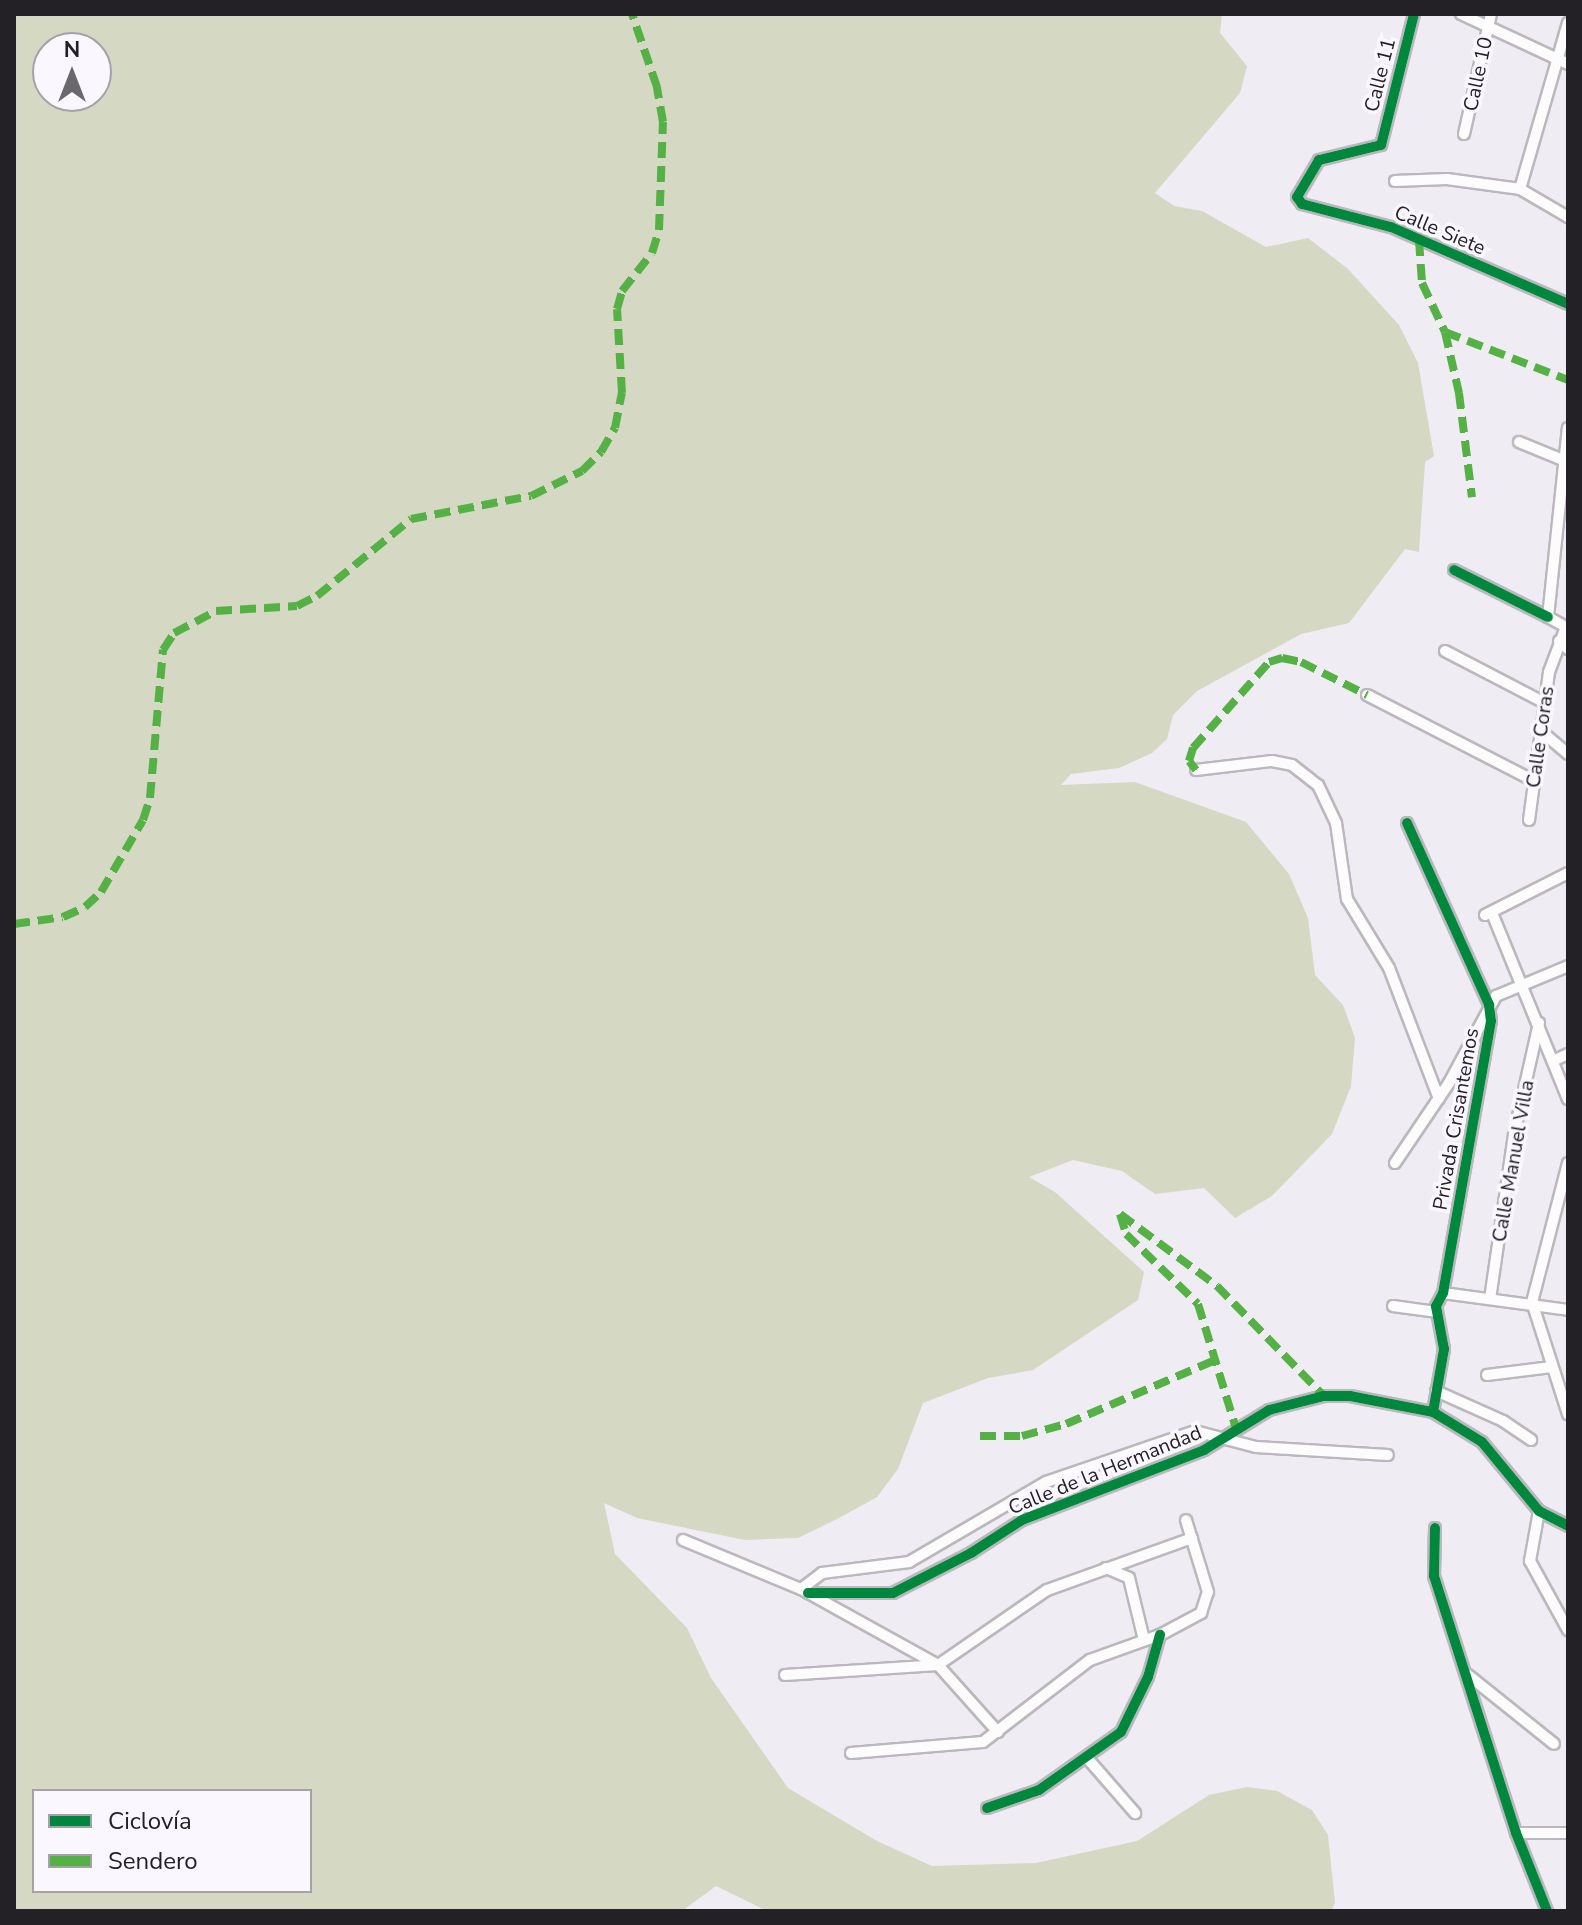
<!DOCTYPE html>
<meta charset="utf-8">
<style>
body{margin:0}
#map{position:relative;width:1582px;height:1925px;overflow:hidden;background:#efecf3;font-family:"Nunito Sans",sans-serif}
div>[style]{position:absolute}
[style*='--x']{left:calc(var(--x)*1px);top:calc(var(--y)*1px);width:calc(var(--w)*1px);rotate:calc(var(--a)*1deg)}
.green>*{inset:0;background:#d5d8c2}
.roads{filter:drop-shadow(2px 0 #bbb8bd) drop-shadow(-2px 0 #bbb8bd) drop-shadow(0 2px #bbb8bd) drop-shadow(0 -2px #bbb8bd)}
.minor>*{height:10px;margin:-5px;padding:0 5px;transform-origin:5px;border-radius:5px;background:#fdfcfd}
.quiet>*{height:8px;margin-top:-4px;transform-origin:0;background:repeating-linear-gradient(90deg,#55b145 0 16px,transparent 0 24px)}
.cycleway>*{height:10px;margin:-5px;padding:0 5px;transform-origin:5px;border-radius:5px;background:#00873e}
span{translate:-50% -50%;white-space:nowrap;text-align:center;line-height:1.15;-webkit-text-stroke:7px #fbf7ff;paint-order:stroke}
.street-label{font-size:20px;color:#232125}
.frame{position:absolute;inset:0;border:16px solid #232125;pointer-events:none}
.legend{position:absolute;left:32px;top:1789px;width:280px;height:104px;box-sizing:border-box;background:#fbf7ff;border:2px solid #a5a1a8;margin:0;padding:10px 14px;list-style:none;font-size:24px;color:#232125}
.legend li{display:flex;align-items:center;gap:16px;height:40px}
.legend b{width:40px;border:2px solid #a5a1a8}
.north{position:absolute;left:32px;top:32px;width:80px;height:80px;box-sizing:border-box;background:#fbf7ff;border:2px solid #a5a1a8;border-radius:50%;rotate:0deg;font-size:22px;font-weight:700;line-height:32px;text-align:center;color:#232125}
.north::after{content:'';display:block;margin:auto;width:28px;height:36px;background:#6a686d;clip-path:polygon(50% 0,100% 100%,50% 72%,0 100%)}
</style>
<div id="map">
<div class="green">
<div style="clip-path:polygon(evenodd,14px 14px,1222px 14px,1220px 33px,1247px 66px,1240px 93px,1155px 193px,1174px 206px,1202px 211px,1266px 247px,1308px 238px,1348px 269px,1399px 325px,1418px 363px,1434px 456px,1425px 462px,1419px 552px,1405px 549px,1349px 623px,1301px 634px,1197px 691px,1173px 715px,1167px 739px,1152px 753px,1119px 768px,1071px 774px,1061px 785px,1135px 782px,1246px 822px,1289px 874px,1308px 918px,1315px 975px,1343px 1005px,1355px 1038px,1351px 1086px,1332px 1134px,1272px 1196px,1235px 1218px,1204px 1188px,1155px 1194px,1122px 1171px,1073px 1160px,1029px 1177px,1055px 1192px,1144px 1272px,1138px 1300px,1033px 1370px,988px 1378px,923px 1403px,898px 1469px,877px 1497px,839px 1518px,798px 1538px,745px 1540px,637px 1518px,604px 1503px,615px 1554px,687px 1628px,711px 1678px,788px 1788px,877px 1841px,932px 1866px,1036px 1863px,1137px 1841px,1209px 1795px,1247px 1787px,1277px 1791px,1312px 1810px,1328px 1835px,1335px 1903px,1331px 1911px,767px 1911px,716px 1886px,682px 1911px,14px 1911px,14px 14px,48px 48px,96px 48px,96px 96px,48px 96px,48px 48px,14px 14px,34px 1791px,310px 1791px,310px 1891px,34px 1891px,34px 1791px)"></div>
</div>
<div class="roads">
<div class="minor">
<div style="--x:1414;--y:14;--w:135;--a:104.1"></div>
<div style="--x:1381;--y:145;--w:64;--a:166.4"></div>
<div style="--x:1319;--y:160;--w:43;--a:120.7"></div>
<div style="--x:1297;--y:197;--w:9;--a:54"></div>
<div style="--x:1302;--y:204;--w:92;--a:14.5"></div>
<div style="--x:1391;--y:227;--w:193;--a:23.5"></div>
<div style="--x:1461;--y:14;--w:118;--a:25"></div>
<div style="--x:1464;--y:134;--w:123;--a:-77.3"></div>
<div style="--x:1395;--y:181;--w:52;--a:-2.2"></div>
<div style="--x:1447;--y:179;--w:74;--a:7.8"></div>
<div style="--x:1520;--y:189;--w:56;--a:30.3"></div>
<div style="--x:1520;--y:189;--w:173;--a:-73.9"></div>
<div style="--x:1519;--y:442;--w:48;--a:22.2"></div>
<div style="--x:1454;--y:570;--w:105;--a:26.6"></div>
<div style="--x:1559;--y:641;--w:12;--a:42"></div>
<div style="--x:1445;--y:651;--w:113;--a:27.5"></div>
<div style="--x:1367;--y:695;--w:188;--a:27.2"></div>
<div style="--x:1542;--y:732;--w:34;--a:40"></div>
<div style="--x:1196;--y:770;--w:77;--a:-6.8"></div>
<div style="--x:1272;--y:761;--w:20;--a:11"></div>
<div style="--x:1292;--y:765;--w:33;--a:38"></div>
<div style="--x:1318;--y:785;--w:42;--a:64.7"></div>
<div style="--x:1336;--y:823;--w:77;--a:81.8"></div>
<div style="--x:1347;--y:899;--w:81;--a:58.7"></div>
<div style="--x:1389;--y:968;--w:140;--a:69.1"></div>
<div style="--x:1529;--y:820;--w:149;--a:-82.3"></div>
<div style="--x:1549;--y:672;--w:48;--a:-69.3"></div>
<div style="--x:1566;--y:627;--w:21;--a:-151"></div>
<div style="--x:1548;--y:617;--w:190;--a:-84"></div>
<div style="--x:1407;--y:823;--w:200;--a:65.7"></div>
<div style="--x:1489;--y:1005;--w:16;--a:83"></div>
<div style="--x:1491;--y:1021;--w:276;--a:100"></div>
<div style="--x:1443;--y:1293;--w:15;--a:118"></div>
<div style="--x:1436;--y:1306;--w:44;--a:79.5"></div>
<div style="--x:1444;--y:1349;--w:64;--a:99.9"></div>
<div style="--x:1492;--y:913;--w:201;--a:67.8"></div>
<div style="--x:1485;--y:915;--w:93;--a:-26.8"></div>
<div style="--x:1555;--y:1060;--w:14;--a:-25"></div>
<div style="--x:1395;--y:1163;--w:97;--a:-56"></div>
<div style="--x:1449;--y:1083;--w:99;--a:-61.6"></div>
<div style="--x:1496;--y:996;--w:78;--a:-22.6"></div>
<div style="--x:1568;--y:1163;--w:144;--a:104.5"></div>
<div style="--x:1532;--y:1302;--w:118;--a:72.2"></div>
<div style="--x:1443;--y:1293;--w:126;--a:7.7"></div>
<div style="--x:1490;--y:1299;--w:167;--a:-81.7"></div>
<div style="--x:1514;--y:1134;--w:114;--a:-77.3"></div>
<div style="--x:1393;--y:1306;--w:43;--a:7.9"></div>
<div style="--x:1487;--y:1375;--w:65;--a:-7"></div>
<div style="--x:1436;--y:1391;--w:73;--a:24.1"></div>
<div style="--x:1503;--y:1421;--w:34;--a:34"></div>
<div style="--x:1539;--y:1511;--w:51;--a:100.2"></div>
<div style="--x:1530;--y:1561;--w:79;--a:61.2"></div>
<div style="--x:1435;--y:1528;--w:48;--a:91.2"></div>
<div style="--x:1434;--y:1576;--w:270;--a:72.3"></div>
<div style="--x:1516;--y:1833;--w:84;--a:68.3"></div>
<div style="--x:683;--y:1540;--w:128;--a:22.6"></div>
<div style="--x:801;--y:1589;--w:157;--a:29"></div>
<div style="--x:938;--y:1665;--w:90;--a:48.2"></div>
<div style="--x:1106;--y:1568;--w:25;--a:23"></div>
<div style="--x:1129;--y:1578;--w:64;--a:76.4"></div>
<div style="--x:801;--y:1589;--w:26;--a:-37"></div>
<div style="--x:822;--y:1573;--w:88;--a:-7.2"></div>
<div style="--x:909;--y:1562;--w:159;--a:-30.3"></div>
<div style="--x:1046;--y:1482;--w:157;--a:-18.9"></div>
<div style="--x:1195;--y:1431;--w:63;--a:14.7"></div>
<div style="--x:1256;--y:1447;--w:132;--a:3.5"></div>
<div style="--x:808;--y:1593;--w:85;--a:0"></div>
<div style="--x:893;--y:1593;--w:88;--a:-27.1"></div>
<div style="--x:971;--y:1553;--w:61;--a:-32.9"></div>
<div style="--x:1022;--y:1520;--w:195;--a:-21"></div>
<div style="--x:1204;--y:1450;--w:76;--a:-31.6"></div>
<div style="--x:1269;--y:1410;--w:57;--a:-14.3"></div>
<div style="--x:1324;--y:1396;--w:26;--a:0"></div>
<div style="--x:1350;--y:1396;--w:85;--a:10.9"></div>
<div style="--x:1433;--y:1412;--w:57;--a:31.5"></div>
<div style="--x:1482;--y:1442;--w:89;--a:50.4"></div>
<div style="--x:1539;--y:1511;--w:33;--a:27"></div>
<div style="--x:785;--y:1675;--w:153;--a:-3.7"></div>
<div style="--x:938;--y:1665;--w:132;--a:-34.5"></div>
<div style="--x:1047;--y:1590;--w:154;--a:-19.7"></div>
<div style="--x:1468;--y:1675;--w:110;--a:38.7"></div>
<div style="--x:851;--y:1753;--w:132;--a:-4.8"></div>
<div style="--x:983;--y:1742;--w:135;--a:-37.5"></div>
<div style="--x:1090;--y:1660;--w:74;--a:-19.7"></div>
<div style="--x:1160;--y:1635;--w:47;--a:-28.2"></div>
<div style="--x:1201;--y:1613;--w:22;--a:-72"></div>
<div style="--x:1208;--y:1592;--w:75;--a:-107"></div>
<div style="--x:1088;--y:1759;--w:72;--a:49"></div>
<div style="--x:987;--y:1808;--w:55;--a:-19.1"></div>
<div style="--x:1039;--y:1790;--w:100;--a:-35.3"></div>
<div style="--x:1121;--y:1732;--w:61;--a:-63.9"></div>
<div style="--x:1148;--y:1677;--w:44;--a:-74.1"></div>
<div style="--x:1516;--y:1833;--w:52;--a:0"></div>
</div>
</div>
<div class="quiet">
<div style="--x:1419;--y:240;--w:43;--a:86"></div>
<div style="--x:1422;--y:283;--w:54;--a:64.9"></div>
<div style="--x:1445;--y:332;--w:63;--a:77.1"></div>
<div style="--x:1459;--y:393;--w:105;--a:82.9"></div>
<div style="--x:1445;--y:332;--w:132;--a:21.3"></div>
<div style="--x:1196;--y:770;--w:11;--a:-128"></div>
<div style="--x:1189;--y:761;--w:14;--a:-73"></div>
<div style="--x:1193;--y:748;--w:115;--a:-48.5"></div>
<div style="--x:1269;--y:662;--w:14;--a:-17"></div>
<div style="--x:1282;--y:658;--w:19;--a:12"></div>
<div style="--x:1301;--y:662;--w:74;--a:26.6"></div>
<div style="--x:14;--y:924;--w:49;--a:-8.1"></div>
<div style="--x:63;--y:917;--w:24;--a:-24"></div>
<div style="--x:85;--y:907;--w:22;--a:-43"></div>
<div style="--x:101;--y:892;--w:83;--a:-59.7"></div>
<div style="--x:143;--y:820;--w:23;--a:-72"></div>
<div style="--x:150;--y:798;--w:149;--a:-85"></div>
<div style="--x:163;--y:650;--w:20;--a:-57"></div>
<div style="--x:174;--y:633;--w:47;--a:-27.6"></div>
<div style="--x:216;--y:611;--w:81;--a:-3.5"></div>
<div style="--x:297;--y:606;--w:22;--a:-27"></div>
<div style="--x:317;--y:596;--w:122;--a:-39.3"></div>
<div style="--x:411;--y:519;--w:122;--a:-10.9"></div>
<div style="--x:531;--y:496;--w:57;--a:-26.1"></div>
<div style="--x:582;--y:471;--w:27;--a:-45"></div>
<div style="--x:601;--y:452;--w:28;--a:-60"></div>
<div style="--x:615;--y:428;--w:36;--a:-79"></div>
<div style="--x:622;--y:393;--w:84;--a:-93.4"></div>
<div style="--x:617;--y:309;--w:19;--a:-74"></div>
<div style="--x:622;--y:291;--w:48;--a:-51.7"></div>
<div style="--x:652;--y:253;--w:24;--a:-73"></div>
<div style="--x:659;--y:230;--w:108;--a:-87.9"></div>
<div style="--x:663;--y:122;--w:36;--a:-100"></div>
<div style="--x:657;--y:87;--w:77;--a:-108.9"></div>
<div style="--x:1120;--y:1214;--w:121;--a:36.6"></div>
<div style="--x:1217;--y:1286;--w:153;--a:45.8"></div>
<div style="--x:1120;--y:1214;--w:21;--a:73"></div>
<div style="--x:1126;--y:1234;--w:100;--a:44.2"></div>
<div style="--x:1198;--y:1304;--w:130;--a:73"></div>
<div style="--x:980;--y:1436;--w:42;--a:0"></div>
<div style="--x:1022;--y:1436;--w:46;--a:-15.3"></div>
<div style="--x:1066;--y:1424;--w:165;--a:-23.2"></div>
</div>
<div class="cycleway">
<div style="--x:1414;--y:14;--w:135;--a:104.1"></div>
<div style="--x:1381;--y:145;--w:64;--a:166.4"></div>
<div style="--x:1319;--y:160;--w:43;--a:120.7"></div>
<div style="--x:1297;--y:197;--w:9;--a:54"></div>
<div style="--x:1302;--y:204;--w:92;--a:14.5"></div>
<div style="--x:1391;--y:227;--w:193;--a:23.5"></div>
<div style="--x:1454;--y:570;--w:105;--a:26.6"></div>
<div style="--x:1407;--y:823;--w:200;--a:65.7"></div>
<div style="--x:1489;--y:1005;--w:16;--a:83"></div>
<div style="--x:1491;--y:1021;--w:276;--a:100"></div>
<div style="--x:1443;--y:1293;--w:15;--a:118"></div>
<div style="--x:1436;--y:1306;--w:44;--a:79.5"></div>
<div style="--x:1444;--y:1349;--w:64;--a:99.9"></div>
<div style="--x:1435;--y:1528;--w:48;--a:91.2"></div>
<div style="--x:1434;--y:1576;--w:270;--a:72.3"></div>
<div style="--x:1516;--y:1833;--w:84;--a:68.3"></div>
<div style="--x:808;--y:1593;--w:85;--a:0"></div>
<div style="--x:893;--y:1593;--w:88;--a:-27.1"></div>
<div style="--x:971;--y:1553;--w:61;--a:-32.9"></div>
<div style="--x:1022;--y:1520;--w:195;--a:-21"></div>
<div style="--x:1204;--y:1450;--w:76;--a:-31.6"></div>
<div style="--x:1269;--y:1410;--w:57;--a:-14.3"></div>
<div style="--x:1324;--y:1396;--w:26;--a:0"></div>
<div style="--x:1350;--y:1396;--w:85;--a:10.9"></div>
<div style="--x:1433;--y:1412;--w:57;--a:31.5"></div>
<div style="--x:1482;--y:1442;--w:89;--a:50.4"></div>
<div style="--x:1539;--y:1511;--w:33;--a:27"></div>
<div style="--x:987;--y:1808;--w:55;--a:-19.1"></div>
<div style="--x:1039;--y:1790;--w:100;--a:-35.3"></div>
<div style="--x:1121;--y:1732;--w:61;--a:-63.9"></div>
<div style="--x:1148;--y:1677;--w:44;--a:-74.1"></div>
</div>
<div class="street-label">
<span style="left:1478px;top:74px;rotate:-78deg">Calle 10</span>
<span style="left:1380px;top:75px;rotate:-76deg">Calle 11</span>
<span style="left:1440px;top:230px;rotate:23deg">Calle Siete</span>
<span style="left:1540px;top:737px;rotate:-82deg">Calle Coras</span>
<span style="left:1456px;top:1119px;rotate:-80deg">Privada Crisantemos</span>
<span style="left:1513px;top:1161px;rotate:-80deg">Calle Manuel Villa</span>
<span style="left:1105px;top:1470px;rotate:-22deg">Calle de la Hermandad</span>
</div>
<div class="frame"></div>
<ul class="legend">
<li><b style="height:10px;background:#00873e"></b>Ciclovía</li>
<li><b style="height:10px;background:#55b145"></b>Sendero</li>
</ul>
<div class="north">N</div>
</div>
